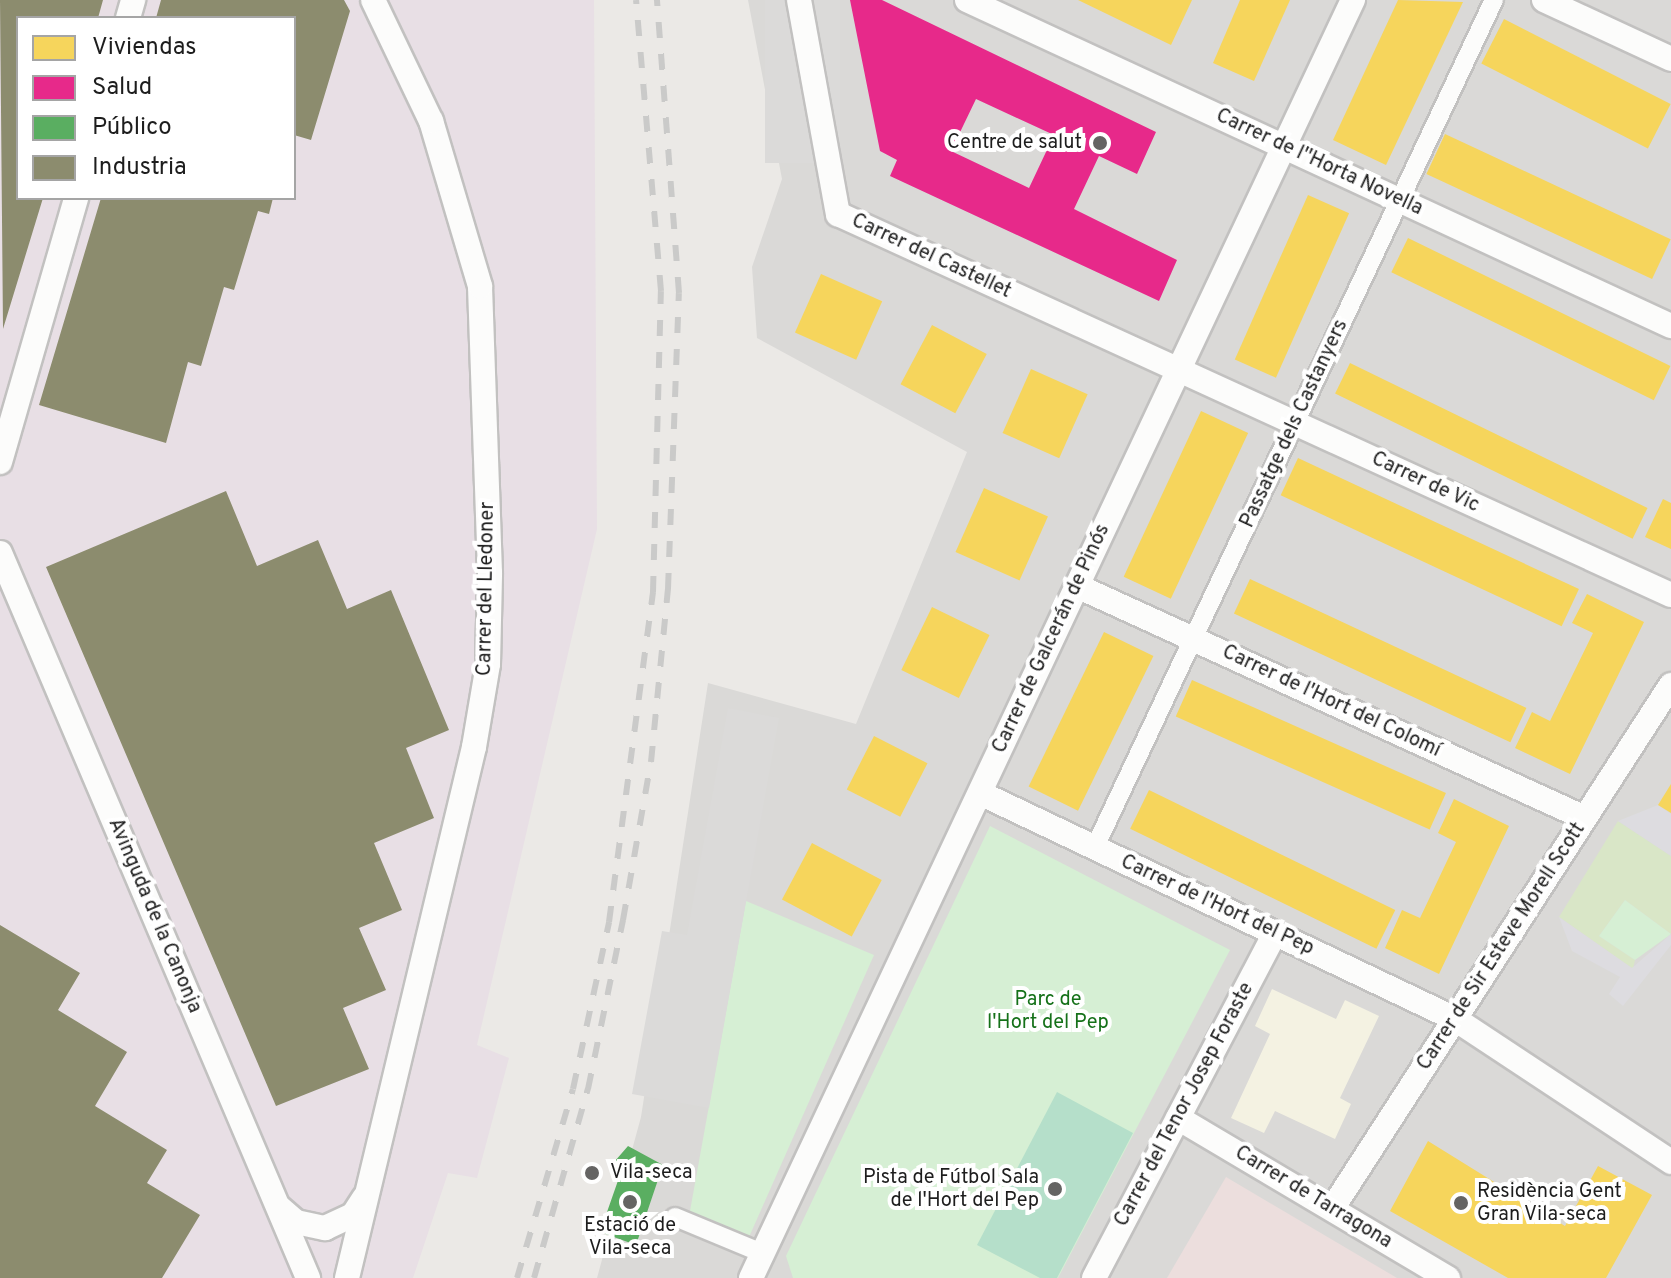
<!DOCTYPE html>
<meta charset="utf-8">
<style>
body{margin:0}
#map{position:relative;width:1671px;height:1278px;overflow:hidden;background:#ebe9e6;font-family:Overpass,sans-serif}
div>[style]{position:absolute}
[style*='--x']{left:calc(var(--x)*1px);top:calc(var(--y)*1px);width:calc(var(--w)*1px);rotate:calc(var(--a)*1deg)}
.residential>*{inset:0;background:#dad9d7}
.commercial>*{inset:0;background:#ecdedd}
.industrial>*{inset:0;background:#e8dfe5}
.education>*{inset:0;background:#f4f2e2}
.grass>*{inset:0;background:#d9e6c7}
.park>*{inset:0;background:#d6efd4}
.pitch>*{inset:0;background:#b5dfca}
.parking>*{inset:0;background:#dbdad9;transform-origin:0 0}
.plaza>*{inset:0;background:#dddce0}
.homes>*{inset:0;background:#f6d55c;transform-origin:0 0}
.health>*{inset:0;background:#e7298a}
.public>*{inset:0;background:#5aae61}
.industry>*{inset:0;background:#8c8c6e}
.roads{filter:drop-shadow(2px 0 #c2c1c0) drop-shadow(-2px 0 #c2c1c0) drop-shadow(0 2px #c2c1c0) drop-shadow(0 -2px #c2c1c0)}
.pedestrian>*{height:18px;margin:-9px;padding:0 9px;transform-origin:9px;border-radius:9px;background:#fcfcfb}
.minor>*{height:24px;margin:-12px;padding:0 12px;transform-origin:12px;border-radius:12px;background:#fcfcfb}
.rail>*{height:6px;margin-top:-3px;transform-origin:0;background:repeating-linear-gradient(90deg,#cacac9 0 16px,transparent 0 32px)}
.dots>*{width:22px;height:22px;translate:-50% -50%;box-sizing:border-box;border:4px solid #fff;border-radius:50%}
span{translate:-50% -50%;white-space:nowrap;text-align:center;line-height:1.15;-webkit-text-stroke:8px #fff;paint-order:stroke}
.poi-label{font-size:20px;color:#1d1d1d}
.right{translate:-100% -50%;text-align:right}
.left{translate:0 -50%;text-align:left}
.street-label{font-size:20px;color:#1d1d1d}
.park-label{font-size:20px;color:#157119}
.legend{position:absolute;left:16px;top:16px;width:280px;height:184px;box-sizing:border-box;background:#fff;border:2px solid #a5a5a5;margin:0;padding:10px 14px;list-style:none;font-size:24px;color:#1d1d1d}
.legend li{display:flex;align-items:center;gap:16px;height:40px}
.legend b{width:40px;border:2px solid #a5a5a5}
</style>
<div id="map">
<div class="residential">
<div style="clip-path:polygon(748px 0,1671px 0,1671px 1278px,597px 1278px,641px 1117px,708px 683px,856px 724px,967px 452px,757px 338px,752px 267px,782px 179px)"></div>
</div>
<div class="commercial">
<div style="clip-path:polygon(1226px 1177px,1397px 1278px,1167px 1278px)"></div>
</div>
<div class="industrial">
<div style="clip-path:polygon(evenodd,0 0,594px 0,597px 529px,477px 1045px,509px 1058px,477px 1178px,448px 1173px,413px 1278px,0 1278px,0 0,18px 18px,294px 18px,294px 198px,18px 198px,18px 18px)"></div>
</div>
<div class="education">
<div style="clip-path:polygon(1272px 989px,1336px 1019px,1345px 1000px,1379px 1016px,1340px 1098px,1351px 1104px,1335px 1139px,1275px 1111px,1264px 1133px,1231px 1118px,1270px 1034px,1255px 1026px)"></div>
</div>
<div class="grass">
<div style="clip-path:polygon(1618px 821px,1671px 856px,1671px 934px,1625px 900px,1599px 936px,1635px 960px,1633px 969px,1559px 917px)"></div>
</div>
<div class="park">
<div style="clip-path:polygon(990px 826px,1230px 950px,1058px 1278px,793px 1278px,786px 1256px)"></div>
<div style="clip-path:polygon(1625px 900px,1671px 934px,1635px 960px,1599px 936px)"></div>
<div style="clip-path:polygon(746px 901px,874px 955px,745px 1246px,688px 1222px)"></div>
</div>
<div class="pitch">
<div style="clip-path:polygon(1057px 1092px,1133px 1133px,1057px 1278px,1040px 1278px,977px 1245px)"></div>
</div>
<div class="parking">
<div style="left:765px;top:0;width:75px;height:163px"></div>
<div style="clip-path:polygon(728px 708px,779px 718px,709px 1108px,632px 1094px,662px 931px,687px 935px)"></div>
</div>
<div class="plaza">
<div style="clip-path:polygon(1658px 805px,1671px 814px,1671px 856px,1618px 821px)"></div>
<div style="clip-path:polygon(1559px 917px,1632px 968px,1671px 934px,1671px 945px,1623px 1006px,1609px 994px,1620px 977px,1572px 951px)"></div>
</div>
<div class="homes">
<div style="clip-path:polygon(1078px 0,1192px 0,1171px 45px)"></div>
<div style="clip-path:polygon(1240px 0,1290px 0,1254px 81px,1213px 63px)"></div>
<div style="clip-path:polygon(1398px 0,1463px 2px,1386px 165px,1333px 140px)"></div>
<div style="left:1504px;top:19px;width:187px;height:50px;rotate:27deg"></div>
<div style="left:1445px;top:134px;width:249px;height:44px;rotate:25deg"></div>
<div style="left:1308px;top:195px;width:45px;height:180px;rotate:24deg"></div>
<div style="left:1408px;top:238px;width:292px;height:38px;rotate:26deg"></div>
<div style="left:821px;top:274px;width:67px;height:64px;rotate:24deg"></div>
<div style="left:932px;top:325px;width:62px;height:67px;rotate:28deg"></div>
<div style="left:1350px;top:363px;width:331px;height:34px;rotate:26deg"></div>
<div style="left:1031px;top:369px;width:62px;height:70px;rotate:24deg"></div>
<div style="left:1201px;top:411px;width:52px;height:183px;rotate:25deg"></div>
<div style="left:1298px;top:458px;width:310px;height:41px;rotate:25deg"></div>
<div style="left:984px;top:488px;width:70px;height:70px;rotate:24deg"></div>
<div style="clip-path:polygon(1663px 499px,1671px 503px,1671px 549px,1645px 537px)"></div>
<div style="left:1250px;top:579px;width:305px;height:38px;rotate:25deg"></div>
<div style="clip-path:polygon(1587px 594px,1644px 622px,1570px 774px,1515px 748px,1532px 712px,1550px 721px,1593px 633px,1572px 623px)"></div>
<div style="left:932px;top:607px;width:64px;height:70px;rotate:26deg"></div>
<div style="left:1104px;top:632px;width:55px;height:172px;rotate:26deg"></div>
<div style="left:1192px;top:680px;width:278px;height:40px;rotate:24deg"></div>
<div style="left:874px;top:736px;width:60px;height:60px;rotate:27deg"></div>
<div style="clip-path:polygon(1671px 784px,1671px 813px,1658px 805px)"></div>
<div style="left:1149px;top:790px;width:274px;height:43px;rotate:26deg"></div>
<div style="clip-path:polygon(1454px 799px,1509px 826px,1439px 974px,1385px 948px,1402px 910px,1420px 918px,1456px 842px,1438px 833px)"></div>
<div style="left:812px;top:843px;width:79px;height:64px;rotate:28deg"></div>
<div style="clip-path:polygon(1428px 1141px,1565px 1226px,1598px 1166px,1652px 1195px,1606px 1278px,1508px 1278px,1390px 1211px)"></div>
</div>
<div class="health">
<div style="clip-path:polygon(evenodd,850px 0,882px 0,1156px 132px,1137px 174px,1099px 156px,1074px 209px,1177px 260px,1159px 301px,890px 176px,897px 160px,880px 151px,850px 0,976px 99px,1054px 135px,1029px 188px,951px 151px,976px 99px)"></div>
</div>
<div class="public">
<div style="clip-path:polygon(628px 1146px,663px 1165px,636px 1245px,600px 1232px,621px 1172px,615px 1161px)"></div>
</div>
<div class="industry">
<div style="clip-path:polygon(0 0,103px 0,98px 18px,18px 18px,18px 198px,43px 198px,3px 329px)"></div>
<div style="clip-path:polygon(161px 0,344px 0,350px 11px,311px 140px,294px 135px,294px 18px,156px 18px)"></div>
<div style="clip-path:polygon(101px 198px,273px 198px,269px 214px,258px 211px,234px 290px,224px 287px,201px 366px,188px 362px,166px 443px,39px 405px)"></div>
<div style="clip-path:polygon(226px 491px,257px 566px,318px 540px,347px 609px,391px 590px,449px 730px,406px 748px,434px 818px,374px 843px,402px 910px,359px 928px,386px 990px,343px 1008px,369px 1069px,276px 1106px,46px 567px)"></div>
<div style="clip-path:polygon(0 925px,80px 973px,58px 1010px,127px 1052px,95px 1106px,167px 1150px,147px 1183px,200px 1215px,162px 1278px,0 1278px)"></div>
</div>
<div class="roads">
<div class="pedestrian">
<div style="--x:1095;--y:847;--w:936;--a:-64.78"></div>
<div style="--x:675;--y:1217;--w:94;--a:22.5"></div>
</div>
<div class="minor">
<div style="--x:799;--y:0;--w:218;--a:79.7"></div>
<div style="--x:838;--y:214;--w:916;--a:24.58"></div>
<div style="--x:967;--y:0;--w:776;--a:24.85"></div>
<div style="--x:1544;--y:0;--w:140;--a:24.9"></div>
<div style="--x:128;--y:18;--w:19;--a:-74"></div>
<div style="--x:0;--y:462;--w:275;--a:-73.9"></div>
<div style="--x:0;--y:553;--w:788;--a:66.98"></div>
<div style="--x:1077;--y:586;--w:558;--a:24.55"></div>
<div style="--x:980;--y:793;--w:526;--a:25.44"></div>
<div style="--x:1455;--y:1019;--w:259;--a:33.5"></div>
<div style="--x:1178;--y:1118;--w:314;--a:30.7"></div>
<div style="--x:280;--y:1208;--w:21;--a:41"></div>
<div style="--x:296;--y:1222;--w:30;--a:12"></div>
<div style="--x:325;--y:1228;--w:31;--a:-25"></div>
<div style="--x:353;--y:1215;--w:20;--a:-57"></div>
<div style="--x:1332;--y:1209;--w:624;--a:-57.1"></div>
<div style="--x:347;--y:1278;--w:546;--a:-76.55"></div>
<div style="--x:474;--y:747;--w:84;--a:-80.4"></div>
<div style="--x:488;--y:664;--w:91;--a:-88.7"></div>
<div style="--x:490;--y:573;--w:287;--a:-92"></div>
<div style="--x:480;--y:286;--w:172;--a:-106.5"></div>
<div style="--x:431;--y:121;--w:134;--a:-115.6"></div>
<div style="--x:751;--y:1278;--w:1413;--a:-64.78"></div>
<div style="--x:1094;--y:1278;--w:390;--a:-62.3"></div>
</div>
</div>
<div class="rail">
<div style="--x:517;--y:1278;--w:197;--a:-73.5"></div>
<div style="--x:573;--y:1089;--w:171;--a:-77.8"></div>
<div style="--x:609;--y:922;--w:333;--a:-82.4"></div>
<div style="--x:653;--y:592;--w:301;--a:-88.5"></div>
<div style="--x:661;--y:291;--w:292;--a:-94.9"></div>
<div style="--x:534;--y:1278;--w:197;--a:-74.1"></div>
<div style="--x:588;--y:1089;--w:173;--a:-78.3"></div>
<div style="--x:623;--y:920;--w:160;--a:-80"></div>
<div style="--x:651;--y:762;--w:174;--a:-84.4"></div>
<div style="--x:668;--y:589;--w:296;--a:-87.9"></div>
<div style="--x:679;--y:293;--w:294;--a:-94.3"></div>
</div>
<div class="dots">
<div style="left:1100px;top:143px;background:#656463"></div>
<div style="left:592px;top:1173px;background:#656463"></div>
<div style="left:1055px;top:1189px;background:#656463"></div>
<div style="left:630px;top:1202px;background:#656463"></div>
<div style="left:1461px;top:1203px;background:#656463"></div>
</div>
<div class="poi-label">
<span class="right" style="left:1082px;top:143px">Centre de salut</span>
<span class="left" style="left:610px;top:1173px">Vila-seca</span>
<span class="right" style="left:1039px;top:1190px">Pista de Fútbol Sala<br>de l'Hort del Pep</span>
<span class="left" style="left:1477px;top:1204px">Residència Gent<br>Gran Vila-seca</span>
<span style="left:630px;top:1238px">Estació de<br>Vila-seca</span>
</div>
<div class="street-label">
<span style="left:1319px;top:163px;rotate:25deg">Carrer de l''Horta Novella</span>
<span style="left:931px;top:257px;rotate:25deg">Carrer del Castellet</span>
<span style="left:1295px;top:424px;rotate:-65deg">Passatge dels Castanyers</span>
<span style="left:1425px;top:483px;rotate:25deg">Carrer de Vic</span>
<span style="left:487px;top:589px;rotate:-89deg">Carrer del Lledoner</span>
<span style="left:1052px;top:639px;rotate:-65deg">Carrer de Galcerán de Pinós</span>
<span style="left:1331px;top:702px;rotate:25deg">Carrer de l'Hort del Colomí</span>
<span style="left:1217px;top:906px;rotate:25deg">Carrer de l'Hort del Pep</span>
<span style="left:154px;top:916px;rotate:67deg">Avinguda de la Canonja</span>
<span style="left:1502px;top:947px;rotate:-57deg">Carrer de Sir Esteve Morell Scott</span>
<span style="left:1185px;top:1105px;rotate:-62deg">Carrer del Tenor Josep Foraste</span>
<span style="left:1313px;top:1198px;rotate:31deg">Carrer de Tarragona</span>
</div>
<div class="park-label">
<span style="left:1048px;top:1012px">Parc de<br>l'Hort del Pep</span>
</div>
<ul class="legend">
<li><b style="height:22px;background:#f6d55c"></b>Viviendas</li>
<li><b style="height:22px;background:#e7298a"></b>Salud</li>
<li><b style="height:22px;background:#5aae61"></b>Público</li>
<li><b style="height:22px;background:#8c8c6e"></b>Industria</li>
</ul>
</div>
